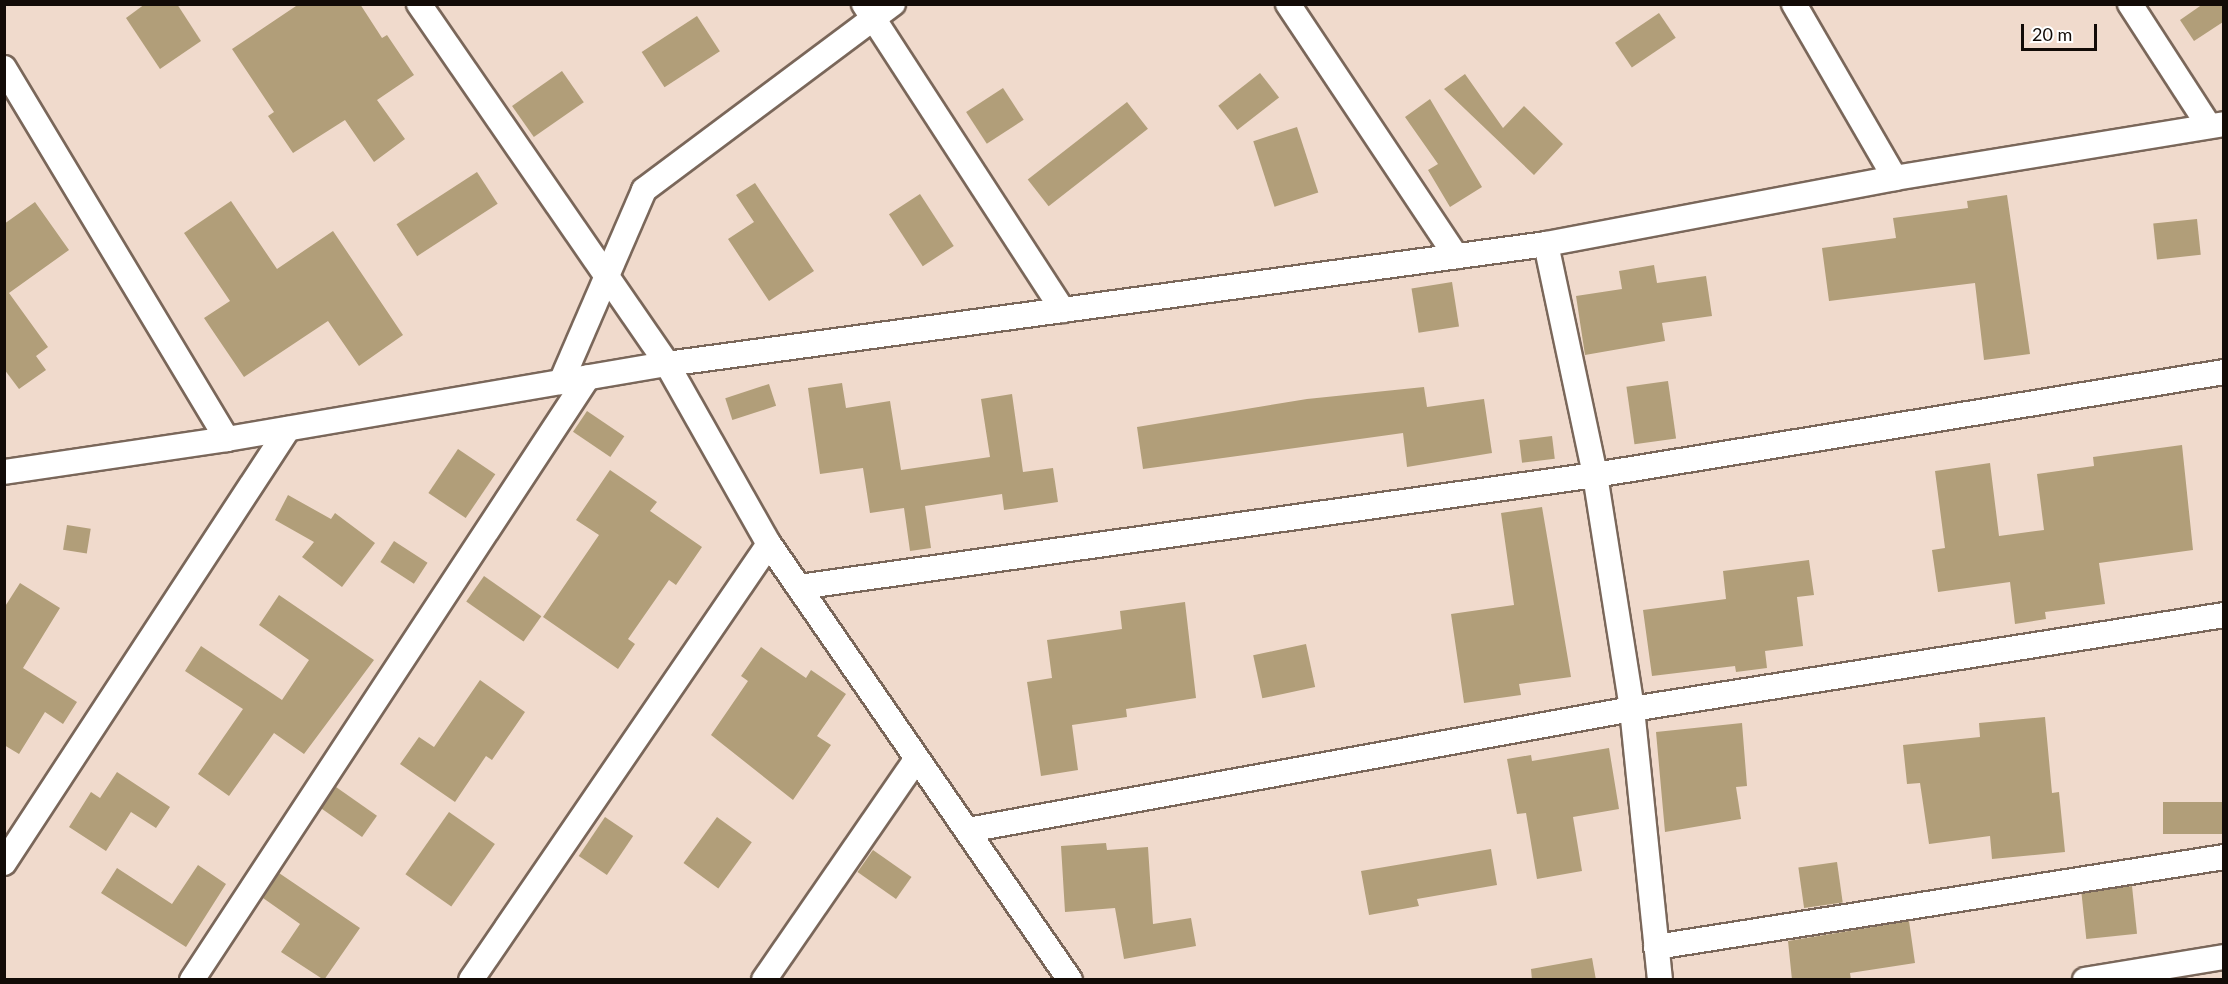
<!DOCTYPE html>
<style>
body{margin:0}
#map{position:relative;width:2228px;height:984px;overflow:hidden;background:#f0dacc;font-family:Lato,sans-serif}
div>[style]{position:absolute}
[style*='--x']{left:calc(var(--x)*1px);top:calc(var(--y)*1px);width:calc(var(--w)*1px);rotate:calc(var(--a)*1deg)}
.building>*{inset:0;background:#b19e79;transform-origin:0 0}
.roads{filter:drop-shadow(2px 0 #7a675a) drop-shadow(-2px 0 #7a675a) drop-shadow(0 2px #7a675a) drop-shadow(0 -2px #7a675a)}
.minor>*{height:24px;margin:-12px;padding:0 12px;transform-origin:12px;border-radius:12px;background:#fff}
span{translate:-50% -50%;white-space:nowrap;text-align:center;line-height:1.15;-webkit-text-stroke:4.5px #fff;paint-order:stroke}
.frame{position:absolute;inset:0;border:6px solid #120b07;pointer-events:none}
.scale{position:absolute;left:2021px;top:24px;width:76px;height:27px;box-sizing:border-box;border:3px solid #120b07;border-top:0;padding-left:8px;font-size:18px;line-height:21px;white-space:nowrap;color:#120b07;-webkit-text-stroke:4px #fff;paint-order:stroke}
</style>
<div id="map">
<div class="building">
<div style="clip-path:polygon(145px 4px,177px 4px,201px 41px,160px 69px,126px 18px)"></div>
<div style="clip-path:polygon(299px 4px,360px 4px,382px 38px,387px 35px,414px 75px,377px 100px,405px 139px,374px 162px,345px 120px,293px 153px,268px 116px,274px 112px,232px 49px)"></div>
<div style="clip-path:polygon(2203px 4px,2223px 4px,2223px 22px,2194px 41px,2180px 20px)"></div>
<div style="left:1659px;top:13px;width:30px;height:53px;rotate:56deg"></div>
<div style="left:697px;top:16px;width:42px;height:66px;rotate:57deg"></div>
<div style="left:562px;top:71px;width:38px;height:61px;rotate:55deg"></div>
<div style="left:1260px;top:73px;width:31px;height:53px;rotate:52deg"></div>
<div style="clip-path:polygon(1465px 74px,1503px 128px,1524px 106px,1563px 144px,1534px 175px,1444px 89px)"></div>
<div style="left:1003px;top:88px;width:38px;height:44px;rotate:57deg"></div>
<div style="clip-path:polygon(1430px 99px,1482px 187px,1450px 207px,1428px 170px,1438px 164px,1405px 117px)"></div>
<div style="left:1127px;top:102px;width:34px;height:126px;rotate:52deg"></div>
<div style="left:1297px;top:127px;width:69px;height:46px;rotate:72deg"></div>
<div style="left:477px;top:172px;width:38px;height:96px;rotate:57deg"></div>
<div style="clip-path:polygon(755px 183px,814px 271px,769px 301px,728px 239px,754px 222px,736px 195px)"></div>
<div style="left:920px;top:194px;width:62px;height:37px;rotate:57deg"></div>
<div style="clip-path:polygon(2007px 195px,2030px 354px,1984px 360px,1975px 283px,1829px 301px,1822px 248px,1896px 238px,1893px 218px,1968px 208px,1967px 201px)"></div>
<div style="clip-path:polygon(231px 201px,277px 269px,333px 231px,403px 335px,359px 366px,328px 321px,244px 377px,204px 318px,230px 301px,184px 233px)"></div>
<div style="clip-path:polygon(35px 202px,69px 250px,9px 293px,48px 347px,36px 356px,46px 370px,19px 389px,4px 369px,4px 224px)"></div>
<div style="left:2197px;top:219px;width:36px;height:44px;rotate:84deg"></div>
<div style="clip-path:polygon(1654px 265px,1657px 283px,1706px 276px,1712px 316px,1662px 323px,1665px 341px,1585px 355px,1576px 296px,1622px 289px,1619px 271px)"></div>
<div style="left:1452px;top:282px;width:45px;height:41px;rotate:81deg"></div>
<div style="left:1668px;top:381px;width:58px;height:42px;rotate:82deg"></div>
<div style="clip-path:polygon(842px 383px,846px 408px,890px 401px,901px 470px,990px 457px,981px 399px,1012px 394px,1023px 472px,1053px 468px,1058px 502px,1004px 510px,1002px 494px,925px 506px,931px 548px,910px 551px,904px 508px,870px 513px,863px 468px,820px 474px,808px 388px)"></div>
<div style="left:769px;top:384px;width:23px;height:46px;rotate:72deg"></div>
<div style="clip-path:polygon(1424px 387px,1427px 407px,1484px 399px,1492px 453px,1407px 467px,1403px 433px,1143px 469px,1137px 427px,1307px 399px)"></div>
<div style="left:587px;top:411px;width:45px;height:25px;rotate:34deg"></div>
<div style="left:1552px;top:436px;width:23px;height:33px;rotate:83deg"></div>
<div style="clip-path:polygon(2182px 445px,2193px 550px,2099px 563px,2105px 604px,2045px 612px,2046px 619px,2015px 624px,2010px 582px,1938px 592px,1932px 550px,1945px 548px,1935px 471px,1990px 463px,1999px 536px,2044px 530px,2037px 474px,2094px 466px,2093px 457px)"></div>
<div style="left:458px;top:449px;width:45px;height:53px;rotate:34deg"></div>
<div style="clip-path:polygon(610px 470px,657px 502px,650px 511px,702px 547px,676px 585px,669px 580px,628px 639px,635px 644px,618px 669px,543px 617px,599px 535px,576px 520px)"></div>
<div style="clip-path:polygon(288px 495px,331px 519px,335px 513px,375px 543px,342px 587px,302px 557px,314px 542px,275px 520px)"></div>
<div style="clip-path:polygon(1542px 507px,1571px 677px,1519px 684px,1521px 695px,1464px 703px,1451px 614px,1514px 605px,1501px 513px)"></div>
<div style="left:67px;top:525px;width:24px;height:25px;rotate:9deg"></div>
<div style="left:394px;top:541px;width:40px;height:25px;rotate:33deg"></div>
<div style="clip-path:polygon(1809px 560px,1814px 595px,1797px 597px,1803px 646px,1765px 651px,1767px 668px,1736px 672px,1735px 666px,1652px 676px,1643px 610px,1726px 599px,1723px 571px)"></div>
<div style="left:484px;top:576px;width:70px;height:31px;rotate:35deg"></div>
<div style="clip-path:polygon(20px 583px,60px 608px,23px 668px,77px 702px,63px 724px,45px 712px,19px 754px,4px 745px,4px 608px)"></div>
<div style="clip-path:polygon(279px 595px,374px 660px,304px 754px,274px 733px,229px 796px,198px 774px,243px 709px,185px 671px,201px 646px,282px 700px,309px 660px,259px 625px)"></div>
<div style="clip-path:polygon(1185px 602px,1196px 698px,1126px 709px,1127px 717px,1072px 725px,1078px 770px,1041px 776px,1027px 682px,1052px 678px,1047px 640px,1122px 629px,1120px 611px)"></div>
<div style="left:1306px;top:644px;width:44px;height:54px;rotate:78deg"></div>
<div style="clip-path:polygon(761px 647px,806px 678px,811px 670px,846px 694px,817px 736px,831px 745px,793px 800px,711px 735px,748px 681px,741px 676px)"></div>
<div style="clip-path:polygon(480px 680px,525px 712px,492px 760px,486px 756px,455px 802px,400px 764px,419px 737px,434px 747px)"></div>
<div style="clip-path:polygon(2045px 717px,2052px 793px,2059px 792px,2065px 852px,1992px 859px,1990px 836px,1929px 844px,1920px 783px,1907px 784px,1903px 745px,1980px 737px,1979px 723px)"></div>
<div style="clip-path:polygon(1742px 723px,1747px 786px,1736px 787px,1741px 819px,1665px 832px,1656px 732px)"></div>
<div style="clip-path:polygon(1609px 748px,1619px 809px,1573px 817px,1582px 871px,1537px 879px,1526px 813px,1517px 814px,1507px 759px,1531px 755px,1532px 761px)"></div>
<div style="clip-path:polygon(117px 772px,170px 807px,156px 828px,131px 812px,106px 851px,69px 827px,91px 792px,100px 798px)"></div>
<div style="left:336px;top:787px;width:50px;height:26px;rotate:35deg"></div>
<div style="left:2223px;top:802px;width:32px;height:60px;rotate:90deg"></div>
<div style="left:449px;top:812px;width:56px;height:76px;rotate:35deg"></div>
<div style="left:605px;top:817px;width:34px;height:47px;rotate:34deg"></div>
<div style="left:717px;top:817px;width:43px;height:57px;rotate:36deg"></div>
<div style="clip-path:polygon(1106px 843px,1107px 850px,1148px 847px,1153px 924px,1191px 918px,1196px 946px,1124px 959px,1115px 908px,1065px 912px,1061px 846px)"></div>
<div style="clip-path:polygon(1491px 849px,1497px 885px,1417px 899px,1419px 906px,1369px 915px,1361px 871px)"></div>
<div style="left:873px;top:850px;width:47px;height:27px;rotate:35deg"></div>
<div style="left:1837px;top:862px;width:41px;height:39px;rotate:82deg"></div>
<div style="clip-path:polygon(198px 865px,226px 884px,186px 947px,101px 893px,117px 868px,172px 904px)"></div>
<div style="clip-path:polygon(279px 873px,360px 928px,324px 980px,281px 952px,300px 924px,263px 898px)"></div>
<div style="left:2132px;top:886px;width:48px;height:51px;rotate:84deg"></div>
<div style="clip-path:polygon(1909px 921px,1915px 963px,1850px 973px,1851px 980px,1792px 980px,1788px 941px)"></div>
<div style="clip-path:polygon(1592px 958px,1596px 980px,1532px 980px,1531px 969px)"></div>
</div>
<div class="roads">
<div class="minor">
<div style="--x:419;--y:4;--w:437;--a:55.4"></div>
<div style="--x:667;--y:364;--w:207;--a:60.5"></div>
<div style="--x:769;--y:544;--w:530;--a:55.38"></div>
<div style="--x:864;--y:4;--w:365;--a:57"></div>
<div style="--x:1288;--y:4;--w:303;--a:56.3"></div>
<div style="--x:1794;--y:4;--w:201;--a:59.9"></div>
<div style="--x:2130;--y:4;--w:145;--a:57.1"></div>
<div style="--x:4;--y:68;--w:433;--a:59"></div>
<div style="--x:1546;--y:244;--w:236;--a:78"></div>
<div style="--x:1595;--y:475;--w:237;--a:81"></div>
<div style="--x:1632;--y:709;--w:272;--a:84.1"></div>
<div style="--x:561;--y:382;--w:209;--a:-66.6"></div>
<div style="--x:644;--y:190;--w:311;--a:-36.8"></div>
<div style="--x:4;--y:472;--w:225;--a:-8.4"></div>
<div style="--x:227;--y:439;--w:446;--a:-9.7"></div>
<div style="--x:667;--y:364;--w:887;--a:-7.77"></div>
<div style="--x:1546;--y:244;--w:355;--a:-10.7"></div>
<div style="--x:1895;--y:178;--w:333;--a:-9.3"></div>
<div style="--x:799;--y:587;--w:804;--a:-8.01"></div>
<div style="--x:1595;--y:475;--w:637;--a:-9.3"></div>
<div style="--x:968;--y:830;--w:675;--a:-10.33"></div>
<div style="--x:1632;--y:709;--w:599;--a:-9.02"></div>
<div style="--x:4;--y:863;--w:519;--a:-56.8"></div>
<div style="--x:1656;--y:947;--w:575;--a:-9"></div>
<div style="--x:192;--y:980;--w:721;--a:-56.71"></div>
<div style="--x:471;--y:980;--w:528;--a:-55.65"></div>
<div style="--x:764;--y:980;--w:267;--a:-55.4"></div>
<div style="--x:2085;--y:980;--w:141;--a:-9.4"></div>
</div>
</div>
<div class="frame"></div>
<div class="scale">20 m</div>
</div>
